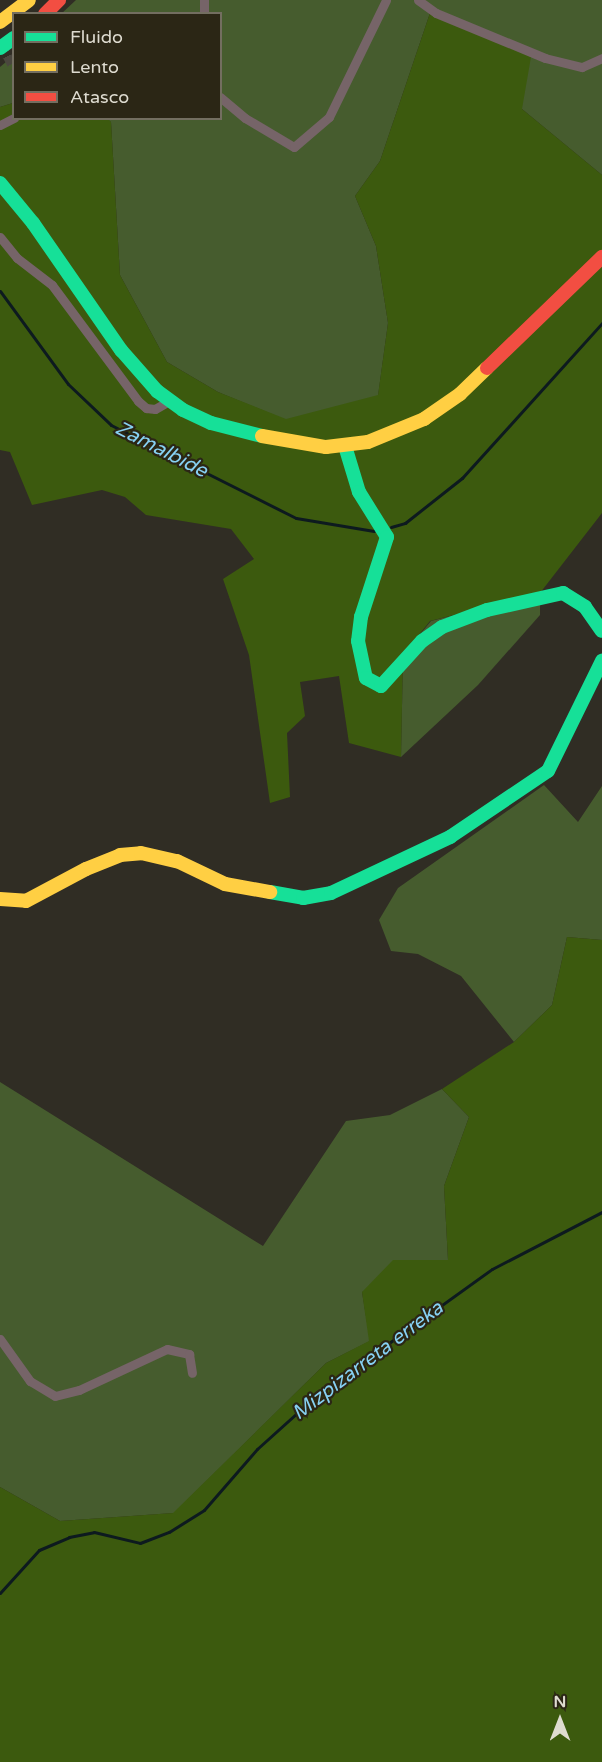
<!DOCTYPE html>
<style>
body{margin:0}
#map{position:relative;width:602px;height:1762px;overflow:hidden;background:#302d24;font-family:"Varela Round",sans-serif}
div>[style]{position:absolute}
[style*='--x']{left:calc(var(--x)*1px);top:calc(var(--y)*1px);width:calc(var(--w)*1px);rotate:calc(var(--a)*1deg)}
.green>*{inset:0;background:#465c2e}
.forest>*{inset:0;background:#3c5a0e}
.stream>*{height:3px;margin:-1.5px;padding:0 1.5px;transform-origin:1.5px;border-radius:1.5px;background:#0d1a1f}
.street-tunnel>*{height:9px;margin-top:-4.5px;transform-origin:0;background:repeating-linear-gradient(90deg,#4a473e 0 9px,transparent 0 13.5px)}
.street>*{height:9px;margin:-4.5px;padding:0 4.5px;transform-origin:4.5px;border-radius:4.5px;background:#766468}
.fast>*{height:14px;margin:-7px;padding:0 7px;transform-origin:7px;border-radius:7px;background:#16e098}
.slow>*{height:14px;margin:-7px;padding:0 7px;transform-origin:7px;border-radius:7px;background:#ffcf43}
.jam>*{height:14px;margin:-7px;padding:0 7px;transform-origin:7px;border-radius:7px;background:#f24e42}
span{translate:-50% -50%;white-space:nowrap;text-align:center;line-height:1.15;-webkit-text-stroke:4.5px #2b2615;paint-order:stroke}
.water-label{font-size:20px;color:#87d1f3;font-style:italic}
.legend{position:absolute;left:12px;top:12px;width:210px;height:108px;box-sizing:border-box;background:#2b2615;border:2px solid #736e60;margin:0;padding:8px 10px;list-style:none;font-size:18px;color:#dedbd0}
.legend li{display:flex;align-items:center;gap:12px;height:30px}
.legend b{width:30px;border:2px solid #736e60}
.north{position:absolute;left:530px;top:1690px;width:60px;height:60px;-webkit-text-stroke:4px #2b2615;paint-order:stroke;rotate:0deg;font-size:16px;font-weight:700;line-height:24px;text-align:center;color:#dedbd0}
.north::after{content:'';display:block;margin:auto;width:21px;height:27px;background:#dedbd0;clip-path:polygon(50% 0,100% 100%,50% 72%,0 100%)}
</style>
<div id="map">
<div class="green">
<div style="clip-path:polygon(76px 0,602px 0,602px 175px,522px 109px,430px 13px,380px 161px,355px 196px,376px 246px,388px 323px,378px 396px,286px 420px,218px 392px,167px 362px,120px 275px,111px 122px,107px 119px,220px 118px,220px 14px,61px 14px)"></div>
<div style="clip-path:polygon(13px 56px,13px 103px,0 107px,0 67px)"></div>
<div style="clip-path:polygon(540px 593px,540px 615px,478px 685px,401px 757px,403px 655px,431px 621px)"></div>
<div style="clip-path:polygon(544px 785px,578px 822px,602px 786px,602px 940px,567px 937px,552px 1005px,514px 1042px,461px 976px,418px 954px,391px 951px,379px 920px,398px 888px)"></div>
<div style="clip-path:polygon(0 1082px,263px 1246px,346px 1121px,390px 1115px,442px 1089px,469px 1117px,444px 1186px,448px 1260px,362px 1292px,370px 1341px,326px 1363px,174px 1513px,60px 1521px,0 1487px)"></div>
</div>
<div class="forest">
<div style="clip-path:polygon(430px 13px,531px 57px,522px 109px,602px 175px,602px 513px,540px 593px,430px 621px,403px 655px,401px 757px,349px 743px,339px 676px,300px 682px,305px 716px,287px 733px,290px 797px,270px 803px,249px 655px,223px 579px,254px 559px,231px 529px,146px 515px,125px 497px,102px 490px,32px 505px,10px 452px,0 450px,0 107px,13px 103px,14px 118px,107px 118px,111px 122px,120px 275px,167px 362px,218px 392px,286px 419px,378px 395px,388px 323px,376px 246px,355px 196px,380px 161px)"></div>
<div style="clip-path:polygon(567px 937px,602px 940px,602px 1762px,0 1762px,0 1487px,60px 1521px,173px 1513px,326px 1363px,369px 1341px,362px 1292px,393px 1260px,448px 1260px,444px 1186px,469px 1117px,442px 1089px,514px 1042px,552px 1005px)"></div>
</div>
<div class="stream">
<div style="--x:0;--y:291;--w:115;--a:53.8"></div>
<div style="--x:68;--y:384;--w:59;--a:43.6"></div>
<div style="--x:111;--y:425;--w:207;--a:26.7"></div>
<div style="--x:296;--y:518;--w:79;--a:9.5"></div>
<div style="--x:391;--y:527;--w:15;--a:-16"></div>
<div style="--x:405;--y:523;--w:73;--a:-38.3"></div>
<div style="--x:462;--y:478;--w:209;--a:-47.9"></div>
<div style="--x:0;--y:1593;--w:58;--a:-47.8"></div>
<div style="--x:39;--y:1550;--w:33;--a:-23"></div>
<div style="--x:69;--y:1537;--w:25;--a:-11"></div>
<div style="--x:94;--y:1532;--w:47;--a:13.4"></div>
<div style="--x:140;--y:1543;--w:31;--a:-21"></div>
<div style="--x:169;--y:1532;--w:41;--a:-32.2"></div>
<div style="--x:204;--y:1510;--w:81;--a:-49"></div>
<div style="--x:257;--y:1449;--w:82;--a:-42"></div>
<div style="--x:318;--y:1394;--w:214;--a:-35.7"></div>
<div style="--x:492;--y:1269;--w:124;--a:-27.4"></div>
</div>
<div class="street-tunnel">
<div style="--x:1;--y:44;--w:27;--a:62"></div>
</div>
<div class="street">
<div style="--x:204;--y:0;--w:14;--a:90"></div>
<div style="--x:418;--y:0;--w:22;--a:36"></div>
<div style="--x:436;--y:13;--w:118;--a:22.4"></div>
<div style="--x:545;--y:58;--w:38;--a:14"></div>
<div style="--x:582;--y:67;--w:22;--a:-24"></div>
<div style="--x:220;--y:97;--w:33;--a:40"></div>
<div style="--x:245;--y:118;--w:57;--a:30.6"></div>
<div style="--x:294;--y:147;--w:46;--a:-40.6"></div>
<div style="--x:329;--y:117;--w:130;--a:-64"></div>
<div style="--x:0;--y:125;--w:16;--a:-27"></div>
<div style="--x:0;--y:237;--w:27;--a:51"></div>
<div style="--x:17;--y:258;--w:44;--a:37.6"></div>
<div style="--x:52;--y:285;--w:144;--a:53.4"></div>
<div style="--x:138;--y:401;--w:11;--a:41"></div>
<div style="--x:146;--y:408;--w:9;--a:6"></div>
<div style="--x:155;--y:409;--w:16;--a:-30"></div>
<div style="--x:0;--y:1339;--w:52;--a:54.5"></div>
<div style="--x:30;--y:1381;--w:29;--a:31"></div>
<div style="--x:55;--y:1396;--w:25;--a:-14"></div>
<div style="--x:79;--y:1390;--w:97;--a:-25"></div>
<div style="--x:167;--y:1349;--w:23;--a:13"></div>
<div style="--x:189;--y:1354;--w:19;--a:81"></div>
</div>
<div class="fast">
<div style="--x:0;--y:48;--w:17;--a:-36"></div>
<div style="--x:0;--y:183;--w:52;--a:50.5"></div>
<div style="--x:33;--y:223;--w:155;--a:55.3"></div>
<div style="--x:121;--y:350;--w:55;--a:48.7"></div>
<div style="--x:157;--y:391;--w:32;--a:36"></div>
<div style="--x:183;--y:410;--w:31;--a:25"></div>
<div style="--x:211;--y:423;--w:53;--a:14.3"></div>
<div style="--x:345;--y:446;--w:48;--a:73.1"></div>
<div style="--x:359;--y:492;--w:53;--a:58.1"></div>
<div style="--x:387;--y:537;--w:84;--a:108"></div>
<div style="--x:361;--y:617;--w:24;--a:97"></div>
<div style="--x:358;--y:641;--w:38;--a:78"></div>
<div style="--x:366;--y:678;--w:17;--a:28"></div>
<div style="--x:381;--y:686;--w:61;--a:-47.7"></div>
<div style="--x:422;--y:641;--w:24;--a:-35"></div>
<div style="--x:442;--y:627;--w:48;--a:-20.7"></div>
<div style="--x:487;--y:610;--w:78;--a:-12.6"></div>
<div style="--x:563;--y:593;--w:26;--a:32"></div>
<div style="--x:585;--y:607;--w:29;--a:55"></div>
<div style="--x:270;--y:892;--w:34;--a:10"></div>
<div style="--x:303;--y:898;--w:28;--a:-10"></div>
<div style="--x:331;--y:893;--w:132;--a:-25.2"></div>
<div style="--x:450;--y:837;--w:118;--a:-34"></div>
<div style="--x:548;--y:771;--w:123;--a:-63.9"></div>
</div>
<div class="slow">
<div style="--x:0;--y:22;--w:36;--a:-37"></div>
<div style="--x:262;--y:436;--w:65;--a:9.8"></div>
<div style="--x:326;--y:447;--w:42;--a:-6.8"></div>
<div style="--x:368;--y:442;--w:61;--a:-22.3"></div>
<div style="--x:424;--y:419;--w:44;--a:-34.8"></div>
<div style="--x:460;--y:394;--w:37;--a:-44"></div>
<div style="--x:0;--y:899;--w:26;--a:4"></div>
<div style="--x:26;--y:901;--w:68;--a:-28.1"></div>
<div style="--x:86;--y:869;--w:37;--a:-22"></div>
<div style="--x:120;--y:855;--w:21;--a:-5"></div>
<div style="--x:141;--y:853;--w:37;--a:13"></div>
<div style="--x:177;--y:861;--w:53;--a:25.6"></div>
<div style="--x:225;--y:884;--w:46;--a:10.1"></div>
</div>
<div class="jam">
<div style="--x:45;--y:14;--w:20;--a:-45"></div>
<div style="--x:487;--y:368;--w:160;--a:-44"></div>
</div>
<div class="water-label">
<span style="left:161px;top:450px;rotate:27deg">Zamalbide</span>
<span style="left:368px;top:1361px;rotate:-37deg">Mizpizarreta erreka</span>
</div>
<ul class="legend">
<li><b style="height:8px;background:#16e098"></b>Fluido</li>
<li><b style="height:8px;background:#ffcf43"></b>Lento</li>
<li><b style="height:8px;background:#f24e42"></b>Atasco</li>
</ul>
<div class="north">N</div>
</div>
